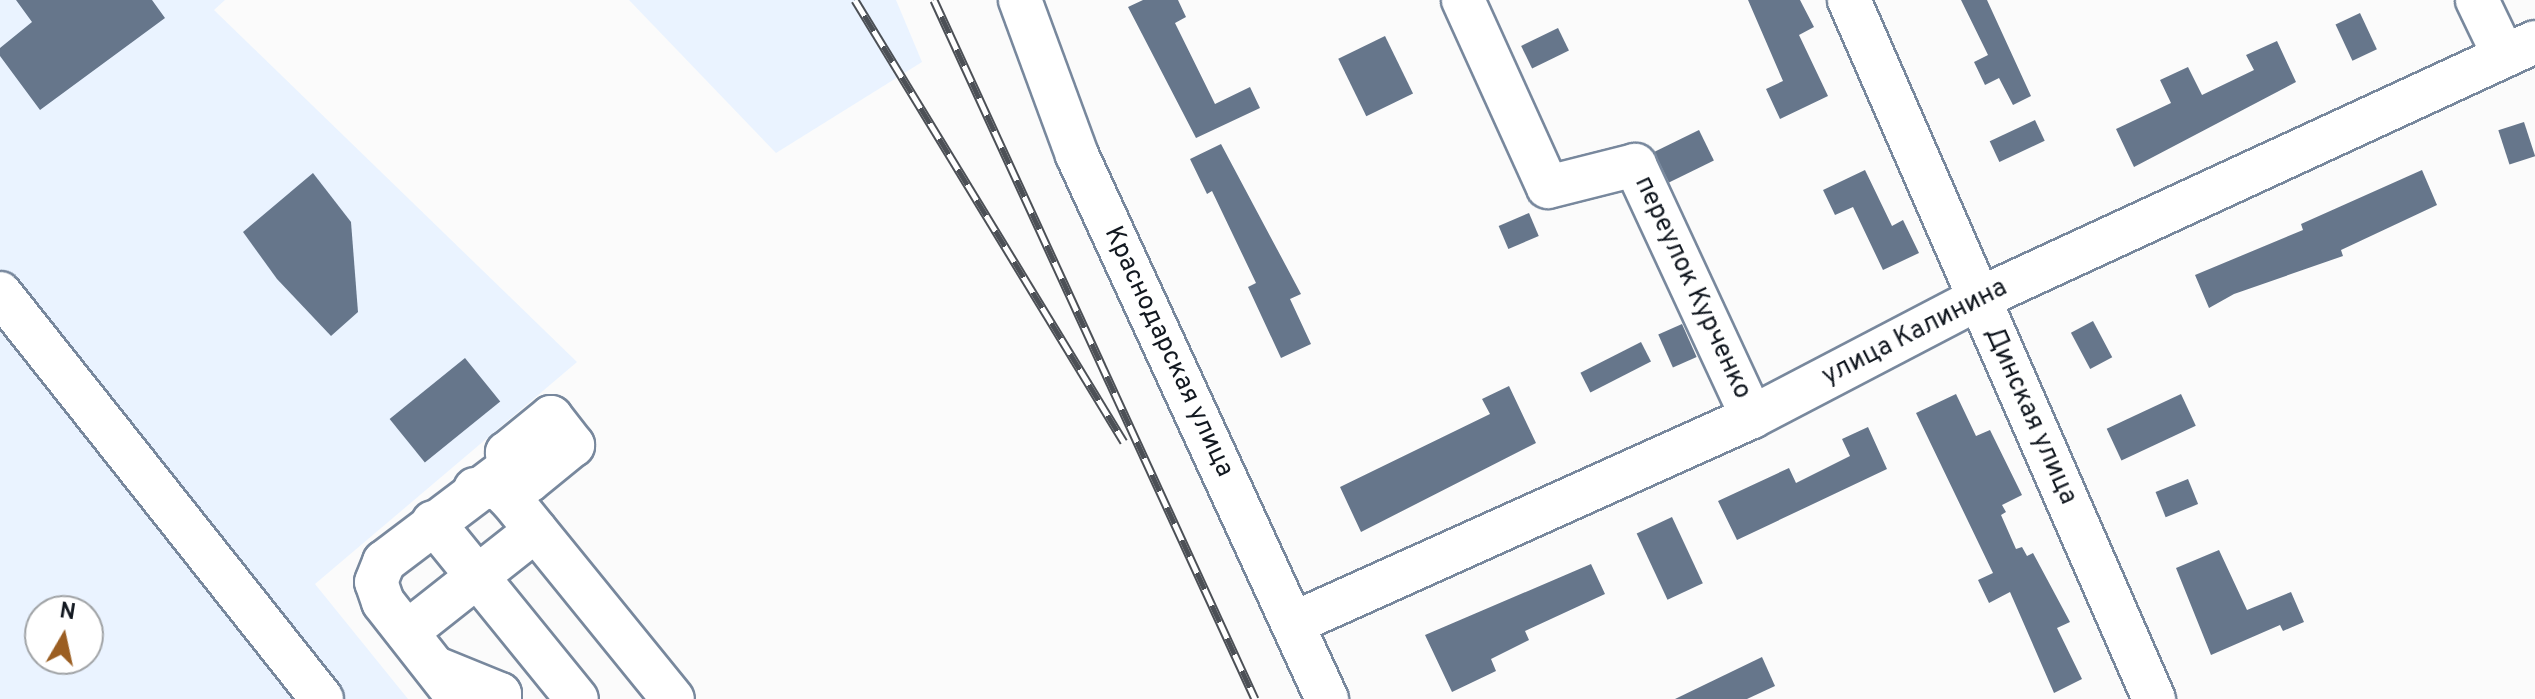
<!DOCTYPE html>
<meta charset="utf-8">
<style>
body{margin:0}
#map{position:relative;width:2535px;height:699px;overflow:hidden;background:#fbfbfb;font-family:Overpass,sans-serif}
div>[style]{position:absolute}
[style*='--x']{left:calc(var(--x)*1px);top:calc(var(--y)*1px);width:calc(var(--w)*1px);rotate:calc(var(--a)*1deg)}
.built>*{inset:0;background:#eaf3ff}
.building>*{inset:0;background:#66768b;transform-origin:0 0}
.roads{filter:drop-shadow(2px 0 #78889d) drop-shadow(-2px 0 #78889d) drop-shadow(0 2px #78889d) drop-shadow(0 -2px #78889d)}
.minor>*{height:42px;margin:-21px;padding:0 21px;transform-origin:21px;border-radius:21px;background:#fff}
.rail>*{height:9px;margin-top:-4.5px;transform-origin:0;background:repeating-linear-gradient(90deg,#fff 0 18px,#4c5056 0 36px);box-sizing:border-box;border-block:2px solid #4c5056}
span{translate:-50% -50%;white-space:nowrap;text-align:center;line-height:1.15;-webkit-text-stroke:7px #fff;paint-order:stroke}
.street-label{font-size:26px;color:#121820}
.north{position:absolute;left:24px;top:595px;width:80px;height:80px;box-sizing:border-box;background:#fff;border:2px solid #a0a3a6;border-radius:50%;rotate:9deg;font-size:22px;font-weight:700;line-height:32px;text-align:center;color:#121820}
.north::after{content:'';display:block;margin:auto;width:28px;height:36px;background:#9b5e22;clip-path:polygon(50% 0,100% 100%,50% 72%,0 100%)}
</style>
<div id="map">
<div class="built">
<div style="clip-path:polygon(evenodd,0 0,225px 0,214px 10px,577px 362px,315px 584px,408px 699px,0 699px,0 0,40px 611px,88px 611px,88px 659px,40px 659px,40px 611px)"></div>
<div style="clip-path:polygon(629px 0,896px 0,922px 62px,776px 153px)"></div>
</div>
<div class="building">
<div style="clip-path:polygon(16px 0,152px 0,165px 18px,40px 110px,0 56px,0 48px,32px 22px)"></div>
<div style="clip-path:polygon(1143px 0,1178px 0,1186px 17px,1175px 23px,1215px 104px,1250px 87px,1260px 108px,1196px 138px,1128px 7px)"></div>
<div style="clip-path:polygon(1748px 0,1800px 0,1814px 27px,1799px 35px,1828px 96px,1780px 119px,1766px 89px,1783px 81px)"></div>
<div style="clip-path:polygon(1961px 0,1987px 0,2031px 96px,2013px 105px,1999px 78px,1985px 85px,1974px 62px,1988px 55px)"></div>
<div style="left:2360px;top:13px;width:40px;height:27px;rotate:65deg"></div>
<div style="left:1558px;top:28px;width:25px;height:41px;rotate:64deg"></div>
<div style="left:1385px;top:36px;width:64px;height:52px;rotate:64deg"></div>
<div style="clip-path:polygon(2277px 41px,2296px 82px,2134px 167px,2116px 129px,2171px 103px,2160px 80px,2188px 67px,2202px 95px,2254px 70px,2246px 55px)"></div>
<div style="left:2035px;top:120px;width:23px;height:50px;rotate:65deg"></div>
<div style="left:2524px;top:122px;width:36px;height:27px;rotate:72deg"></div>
<div style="left:1699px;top:130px;width:34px;height:50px;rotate:64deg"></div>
<div style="clip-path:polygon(1221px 144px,1301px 294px,1290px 299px,1311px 344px,1281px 358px,1248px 287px,1256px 283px,1212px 191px,1207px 194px,1190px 159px)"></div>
<div style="clip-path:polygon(1865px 170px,1892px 226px,1903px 220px,1919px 253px,1883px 270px,1853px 207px,1835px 215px,1823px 190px)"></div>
<div style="clip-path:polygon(2422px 170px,2437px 205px,2341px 250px,2343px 256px,2234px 294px,2209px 308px,2195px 275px,2303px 230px,2301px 224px)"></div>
<div style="clip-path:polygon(313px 173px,351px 222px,358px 312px,331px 336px,277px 279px,243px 232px)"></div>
<div style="left:1529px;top:213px;width:25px;height:33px;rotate:67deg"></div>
<div style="left:2093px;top:321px;width:41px;height:25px;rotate:62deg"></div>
<div style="left:1682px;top:324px;width:36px;height:26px;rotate:66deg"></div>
<div style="left:1641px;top:342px;width:22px;height:68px;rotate:63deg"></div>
<div style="left:465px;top:358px;width:56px;height:97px;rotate:51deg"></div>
<div style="clip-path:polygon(1509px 386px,1536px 443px,1361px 532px,1340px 487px,1490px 414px,1482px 399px)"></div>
<div style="clip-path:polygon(1956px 394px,1976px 436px,1990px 430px,2022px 495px,2002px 505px,2006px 512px,2001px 515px,2016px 549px,2022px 547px,2027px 556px,2033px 553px,2070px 622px,2057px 628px,2082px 679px,2054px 693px,2010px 592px,1989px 603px,1978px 580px,1993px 573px,1916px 413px)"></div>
<div style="left:2181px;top:394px;width:35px;height:82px;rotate:65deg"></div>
<div style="clip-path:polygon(1868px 427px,1887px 469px,1737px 540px,1718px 501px,1789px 468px,1796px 483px,1850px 456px,1842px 439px)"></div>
<div style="left:2188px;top:479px;width:27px;height:35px;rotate:68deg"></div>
<div style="left:1672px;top:517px;width:73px;height:39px;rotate:65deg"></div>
<div style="clip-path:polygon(2219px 550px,2247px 610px,2291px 592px,2304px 622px,2283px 631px,2280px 625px,2211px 655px,2176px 568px)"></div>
<div style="clip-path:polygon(1591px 564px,1605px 594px,1525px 631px,1529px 640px,1491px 659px,1496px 671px,1452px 692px,1425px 635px)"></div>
<div style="clip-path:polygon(1762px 657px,1775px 686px,1747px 699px,1675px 699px)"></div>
</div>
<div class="roads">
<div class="minor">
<div style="--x:1020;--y:0;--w:165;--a:69.8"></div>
<div style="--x:1077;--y:155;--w:599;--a:65.32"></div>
<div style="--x:1463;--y:0;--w:205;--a:65.6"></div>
<div style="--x:1548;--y:187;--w:90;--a:-14.2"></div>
<div style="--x:1635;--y:165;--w:278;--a:65.1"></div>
<div style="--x:1849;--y:0;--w:763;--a:66.43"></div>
<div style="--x:2477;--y:0;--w:62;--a:64.3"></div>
<div style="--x:0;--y:293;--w:518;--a:51.58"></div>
<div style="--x:551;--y:417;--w:36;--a:52"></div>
<div style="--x:573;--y:445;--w:57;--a:140.7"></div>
<div style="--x:529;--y:481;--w:36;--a:-128"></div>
<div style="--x:507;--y:453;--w:57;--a:-39.3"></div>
<div style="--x:475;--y:489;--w:23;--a:-5"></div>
<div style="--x:498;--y:487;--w:20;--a:45"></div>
<div style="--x:512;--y:501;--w:255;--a:50.9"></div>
<div style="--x:433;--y:522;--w:228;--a:50.9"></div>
<div style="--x:1294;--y:623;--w:502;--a:-24.22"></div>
<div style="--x:1752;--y:417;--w:255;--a:-27.6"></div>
<div style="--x:1978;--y:299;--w:613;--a:-24.77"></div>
<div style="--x:407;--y:632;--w:164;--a:-38.3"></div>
<div style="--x:436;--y:668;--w:69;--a:22.1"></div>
<div style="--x:500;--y:694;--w:5;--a:90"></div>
<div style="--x:459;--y:699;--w:123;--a:-128.1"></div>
<div style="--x:383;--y:602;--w:21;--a:-109"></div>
<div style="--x:376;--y:582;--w:22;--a:-68"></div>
<div style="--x:384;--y:562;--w:164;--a:-37.1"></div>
</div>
</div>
<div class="rail">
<div style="--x:855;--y:0;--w:517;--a:58.68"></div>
<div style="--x:934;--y:0;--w:769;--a:65.33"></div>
</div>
<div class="street-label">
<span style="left:1692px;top:288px;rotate:65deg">переулок Курченко</span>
<span style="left:1915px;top:333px;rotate:-27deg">улица Калинина</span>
<span style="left:1168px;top:352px;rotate:65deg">Краснодарская улица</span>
<span style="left:2030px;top:416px;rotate:66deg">Динская улица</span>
</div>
<div class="north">N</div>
</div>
